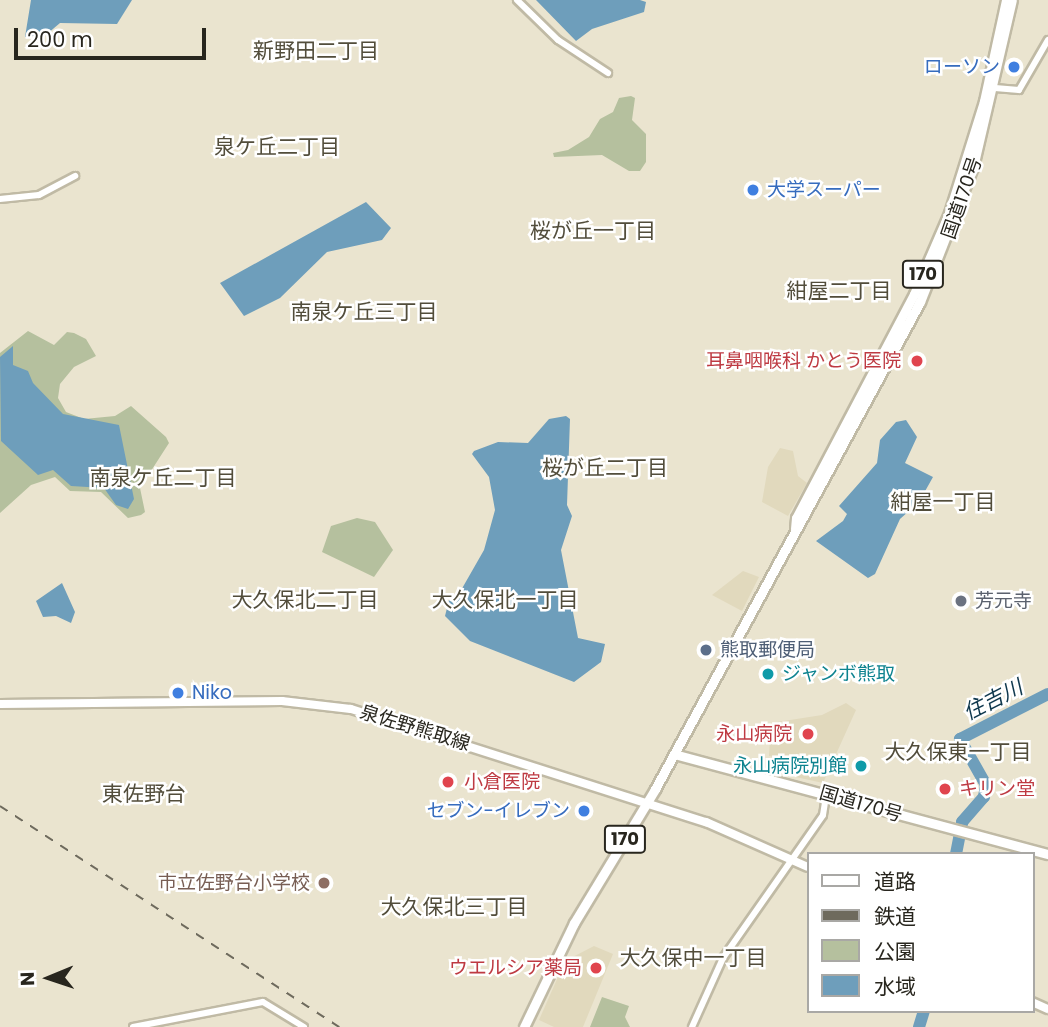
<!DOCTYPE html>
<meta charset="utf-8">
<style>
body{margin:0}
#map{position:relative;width:1048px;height:1027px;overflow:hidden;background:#eae4cf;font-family:Poppins,"Noto Sans JP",sans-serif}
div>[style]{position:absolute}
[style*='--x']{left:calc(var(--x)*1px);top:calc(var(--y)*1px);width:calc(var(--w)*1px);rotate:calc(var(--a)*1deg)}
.built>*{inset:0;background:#e1d9bd}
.green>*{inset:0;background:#b5c09e}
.water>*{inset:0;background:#6e9ebb}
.river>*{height:12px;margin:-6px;padding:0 6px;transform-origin:6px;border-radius:6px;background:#6e9ebb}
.roads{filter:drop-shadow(2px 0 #c0baa5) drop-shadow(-2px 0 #c0baa5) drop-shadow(0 2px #c0baa5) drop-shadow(0 -2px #c0baa5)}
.minor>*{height:6px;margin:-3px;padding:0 3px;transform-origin:3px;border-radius:3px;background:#fff}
.major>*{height:8px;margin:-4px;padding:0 4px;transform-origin:4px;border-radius:4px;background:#fff}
.highway>*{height:9px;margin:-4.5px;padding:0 4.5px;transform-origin:4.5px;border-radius:4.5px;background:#fff}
.rail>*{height:2px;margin-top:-1px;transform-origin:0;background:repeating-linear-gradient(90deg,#6e6a5d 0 9px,transparent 0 18px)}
.dots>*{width:19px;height:19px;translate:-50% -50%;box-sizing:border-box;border:4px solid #fff;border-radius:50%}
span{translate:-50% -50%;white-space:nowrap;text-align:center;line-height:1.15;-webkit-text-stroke:5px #fff;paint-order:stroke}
.shield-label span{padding:2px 5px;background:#fff;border:2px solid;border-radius:5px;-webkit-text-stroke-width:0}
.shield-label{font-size:18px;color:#28261e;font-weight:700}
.shop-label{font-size:19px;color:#366cbe}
.right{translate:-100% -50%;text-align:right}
.left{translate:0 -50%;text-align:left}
.street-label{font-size:19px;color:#28261e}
.health-label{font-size:19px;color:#be3a42}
.worship-label{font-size:19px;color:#5b616d}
.service-label{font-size:19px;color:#4e5e75}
.culture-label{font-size:19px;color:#0d838f}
.education-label{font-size:19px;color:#785e54}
.neighbourhood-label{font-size:21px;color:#524d3b}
.water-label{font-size:21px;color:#0f384d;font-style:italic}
.legend{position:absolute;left:807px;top:852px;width:228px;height:161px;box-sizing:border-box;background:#fff;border:2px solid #a9a8a5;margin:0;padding:9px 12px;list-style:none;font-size:21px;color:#28261e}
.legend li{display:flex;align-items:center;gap:14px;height:35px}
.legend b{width:35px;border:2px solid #a9a8a5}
.north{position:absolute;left:14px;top:943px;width:70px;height:70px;-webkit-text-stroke:5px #fff;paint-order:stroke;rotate:268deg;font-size:19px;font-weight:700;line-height:28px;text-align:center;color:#28261e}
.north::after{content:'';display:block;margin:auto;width:24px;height:32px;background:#28261e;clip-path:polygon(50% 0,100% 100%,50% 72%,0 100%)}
.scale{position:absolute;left:14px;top:28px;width:192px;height:32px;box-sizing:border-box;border:4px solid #28261e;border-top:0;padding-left:9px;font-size:21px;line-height:24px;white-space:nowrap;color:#28261e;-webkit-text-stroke:5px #fff;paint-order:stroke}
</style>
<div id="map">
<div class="built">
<div style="clip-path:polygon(780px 448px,793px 451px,798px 476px,807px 483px,788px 516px,762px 502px,768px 467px)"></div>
<div style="clip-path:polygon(743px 571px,759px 577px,742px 611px,712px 595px)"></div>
<div style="clip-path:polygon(846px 703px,856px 710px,823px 783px,773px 772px,773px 757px,769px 756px,771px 723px,822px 715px)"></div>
<div style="clip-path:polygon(594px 946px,613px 954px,583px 1027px,554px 1027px,539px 1020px,565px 961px)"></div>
</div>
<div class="green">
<div style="clip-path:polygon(631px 96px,635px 98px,632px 120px,646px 134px,646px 162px,640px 171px,629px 171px,602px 155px,554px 157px,553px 153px,568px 150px,589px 137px,600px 119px,613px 112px,619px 98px)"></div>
<div style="clip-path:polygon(28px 331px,54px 345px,67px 332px,74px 333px,86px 339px,96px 356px,74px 367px,60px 384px,58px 398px,66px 412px,84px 419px,115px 416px,131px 406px,166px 437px,169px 443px,140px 488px,145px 512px,141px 515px,128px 518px,101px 492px,70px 491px,55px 477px,31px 485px,0 513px,0 353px)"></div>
<div style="clip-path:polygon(357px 518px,375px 522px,393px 550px,374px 577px,322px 552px,331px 526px)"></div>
<div style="clip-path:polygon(602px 997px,629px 1006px,625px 1017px,630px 1027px,590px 1027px)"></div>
</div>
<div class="water">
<div style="clip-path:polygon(31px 0,132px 0,117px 24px,60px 23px,47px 34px,25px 37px)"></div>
<div style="clip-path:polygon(536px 0,640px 0,646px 2px,644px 12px,592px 29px,576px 41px)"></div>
<div style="clip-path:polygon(366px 202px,391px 228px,382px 240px,327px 252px,280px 298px,244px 316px,220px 283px)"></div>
<div style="clip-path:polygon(13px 346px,13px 365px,28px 371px,33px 383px,63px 414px,119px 425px,134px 499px,128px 509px,116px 505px,104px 488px,71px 486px,53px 470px,38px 475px,1px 441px,0 357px)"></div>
<div style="clip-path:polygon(566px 416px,570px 419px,567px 505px,572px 516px,561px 550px,578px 638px,605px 644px,601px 662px,574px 682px,470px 641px,445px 616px,449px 600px,460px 592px,484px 550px,495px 510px,489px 477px,472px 454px,474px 451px,498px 442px,528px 443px,549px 419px)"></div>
<div style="clip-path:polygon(906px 420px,917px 437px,905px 463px,933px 477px,919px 502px,900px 519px,875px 574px,868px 578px,816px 541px,843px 521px,847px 514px,839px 506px,877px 463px,880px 440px,896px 422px)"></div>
<div style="clip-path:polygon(62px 583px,75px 612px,71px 623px,56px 616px,43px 617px,36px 601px)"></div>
</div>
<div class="river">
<div style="--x:956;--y:854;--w:33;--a:-79"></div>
<div style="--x:962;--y:822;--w:33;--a:-49"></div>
<div style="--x:984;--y:797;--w:12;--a:-81"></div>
<div style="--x:986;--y:785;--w:53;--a:-119.5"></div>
<div style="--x:960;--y:739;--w:99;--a:-27.1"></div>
<div style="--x:919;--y:1027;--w:17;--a:-73"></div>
</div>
<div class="roads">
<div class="minor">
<div style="--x:517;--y:0;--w:57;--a:44.3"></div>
<div style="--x:558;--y:40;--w:60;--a:33.4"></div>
<div style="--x:995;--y:88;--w:24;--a:5"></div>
<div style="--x:1019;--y:90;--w:58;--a:-59.9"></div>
<div style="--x:0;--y:199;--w:39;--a:-6"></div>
<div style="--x:39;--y:195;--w:41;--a:-27.8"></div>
<div style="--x:133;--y:1027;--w:132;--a:-10.9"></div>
<div style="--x:263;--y:1002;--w:48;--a:31.4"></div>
<div style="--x:692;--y:1027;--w:76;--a:-65.8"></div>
<div style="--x:723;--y:958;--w:174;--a:-55"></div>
<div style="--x:823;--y:815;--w:20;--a:-81"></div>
</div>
<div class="major">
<div style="--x:0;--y:704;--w:282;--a:-0.6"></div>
<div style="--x:282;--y:701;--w:69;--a:6.6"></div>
<div style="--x:351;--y:709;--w:373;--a:17.7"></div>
<div style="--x:706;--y:822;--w:111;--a:23.8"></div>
<div style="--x:1032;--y:1002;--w:17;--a:24"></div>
</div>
<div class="highway">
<div style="--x:795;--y:529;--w:11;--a:-85"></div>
<div style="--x:796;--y:518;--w:253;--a:-62.2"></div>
<div style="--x:914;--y:294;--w:88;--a:-66.6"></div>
<div style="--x:949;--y:213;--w:117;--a:-72.6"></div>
<div style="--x:984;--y:101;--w:103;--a:-77.7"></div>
<div style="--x:674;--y:754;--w:387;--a:15"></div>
<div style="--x:524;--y:1027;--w:115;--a:-64.3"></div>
<div style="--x:574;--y:923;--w:157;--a:-58.8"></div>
<div style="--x:655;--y:789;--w:554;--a:-61.45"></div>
<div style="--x:920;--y:302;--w:145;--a:-68.6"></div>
<div style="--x:973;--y:167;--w:171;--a:-76.9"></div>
</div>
</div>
<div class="rail">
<div style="--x:0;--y:806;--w:405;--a:33.1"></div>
</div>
<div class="dots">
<div style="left:1014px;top:67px;background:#3f7fe0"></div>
<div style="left:753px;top:190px;background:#3f7fe0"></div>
<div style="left:917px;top:361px;background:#e0444e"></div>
<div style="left:961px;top:601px;background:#6b7280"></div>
<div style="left:706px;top:650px;background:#5c6f8a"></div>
<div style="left:768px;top:674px;background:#0f9aa8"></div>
<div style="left:178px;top:693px;background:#3f7fe0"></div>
<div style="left:808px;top:734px;background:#e0444e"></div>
<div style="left:861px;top:766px;background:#0f9aa8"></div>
<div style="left:448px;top:782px;background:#e0444e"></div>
<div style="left:945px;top:789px;background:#e0444e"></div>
<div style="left:584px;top:811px;background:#3f7fe0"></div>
<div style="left:324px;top:883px;background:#8d6e63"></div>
<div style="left:596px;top:968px;background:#e0444e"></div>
</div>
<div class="shield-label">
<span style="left:923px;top:274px">170</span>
<span style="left:625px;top:839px">170</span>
</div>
<div class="shop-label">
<span class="right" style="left:1000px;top:67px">ローソン</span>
<span class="left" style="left:767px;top:190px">大学スーパー</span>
<span class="left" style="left:192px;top:693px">Niko</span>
<span class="right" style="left:570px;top:811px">セブン-イレブン</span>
</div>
<div class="street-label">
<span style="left:962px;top:198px;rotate:-71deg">国道170号</span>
<span style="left:415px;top:728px;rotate:17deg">泉佐野熊取線</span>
<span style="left:861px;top:804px;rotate:16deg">国道170号</span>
</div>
<div class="health-label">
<span class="right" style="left:901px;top:361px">耳鼻咽喉科 かとう医院</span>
<span class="right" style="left:792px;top:734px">永山病院</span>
<span class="left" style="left:464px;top:782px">小倉医院</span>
<span class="left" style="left:959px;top:789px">キリン堂</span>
<span class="right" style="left:582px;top:968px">ウエルシア薬局</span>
</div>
<div class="worship-label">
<span class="left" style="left:975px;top:601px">芳元寺</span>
</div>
<div class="service-label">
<span class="left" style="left:720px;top:650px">熊取郵便局</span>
</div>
<div class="culture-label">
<span class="left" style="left:782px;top:674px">ジャンボ熊取</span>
<span class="right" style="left:847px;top:766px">永山病院別館</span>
</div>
<div class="education-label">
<span class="right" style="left:310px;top:883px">市立佐野台小学校</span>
</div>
<div class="neighbourhood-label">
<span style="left:316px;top:51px">新野田二丁目</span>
<span style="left:277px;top:147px">泉ケ丘二丁目</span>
<span style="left:593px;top:231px">桜が丘一丁目</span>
<span style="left:839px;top:291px">紺屋二丁目</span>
<span style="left:364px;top:312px">南泉ケ丘三丁目</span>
<span style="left:605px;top:468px">桜が丘二丁目</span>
<span style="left:163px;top:478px">南泉ケ丘二丁目</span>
<span style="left:943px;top:502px">紺屋一丁目</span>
<span style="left:305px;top:600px">大久保北二丁目</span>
<span style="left:505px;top:600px">大久保北一丁目</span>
<span style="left:958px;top:752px">大久保東一丁目</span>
<span style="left:144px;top:794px">東佐野台</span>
<span style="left:454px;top:907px">大久保北三丁目</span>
<span style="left:693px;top:958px">大久保中一丁目</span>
</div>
<div class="water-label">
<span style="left:993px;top:700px;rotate:-27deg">住吉川</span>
</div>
<ul class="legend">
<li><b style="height:9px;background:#fff"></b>道路</li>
<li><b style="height:9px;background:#6e6a5d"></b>鉄道</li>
<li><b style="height:19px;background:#b5c09e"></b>公園</li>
<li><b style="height:19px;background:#6e9ebb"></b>水域</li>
</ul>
<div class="north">N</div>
<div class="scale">200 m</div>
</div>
